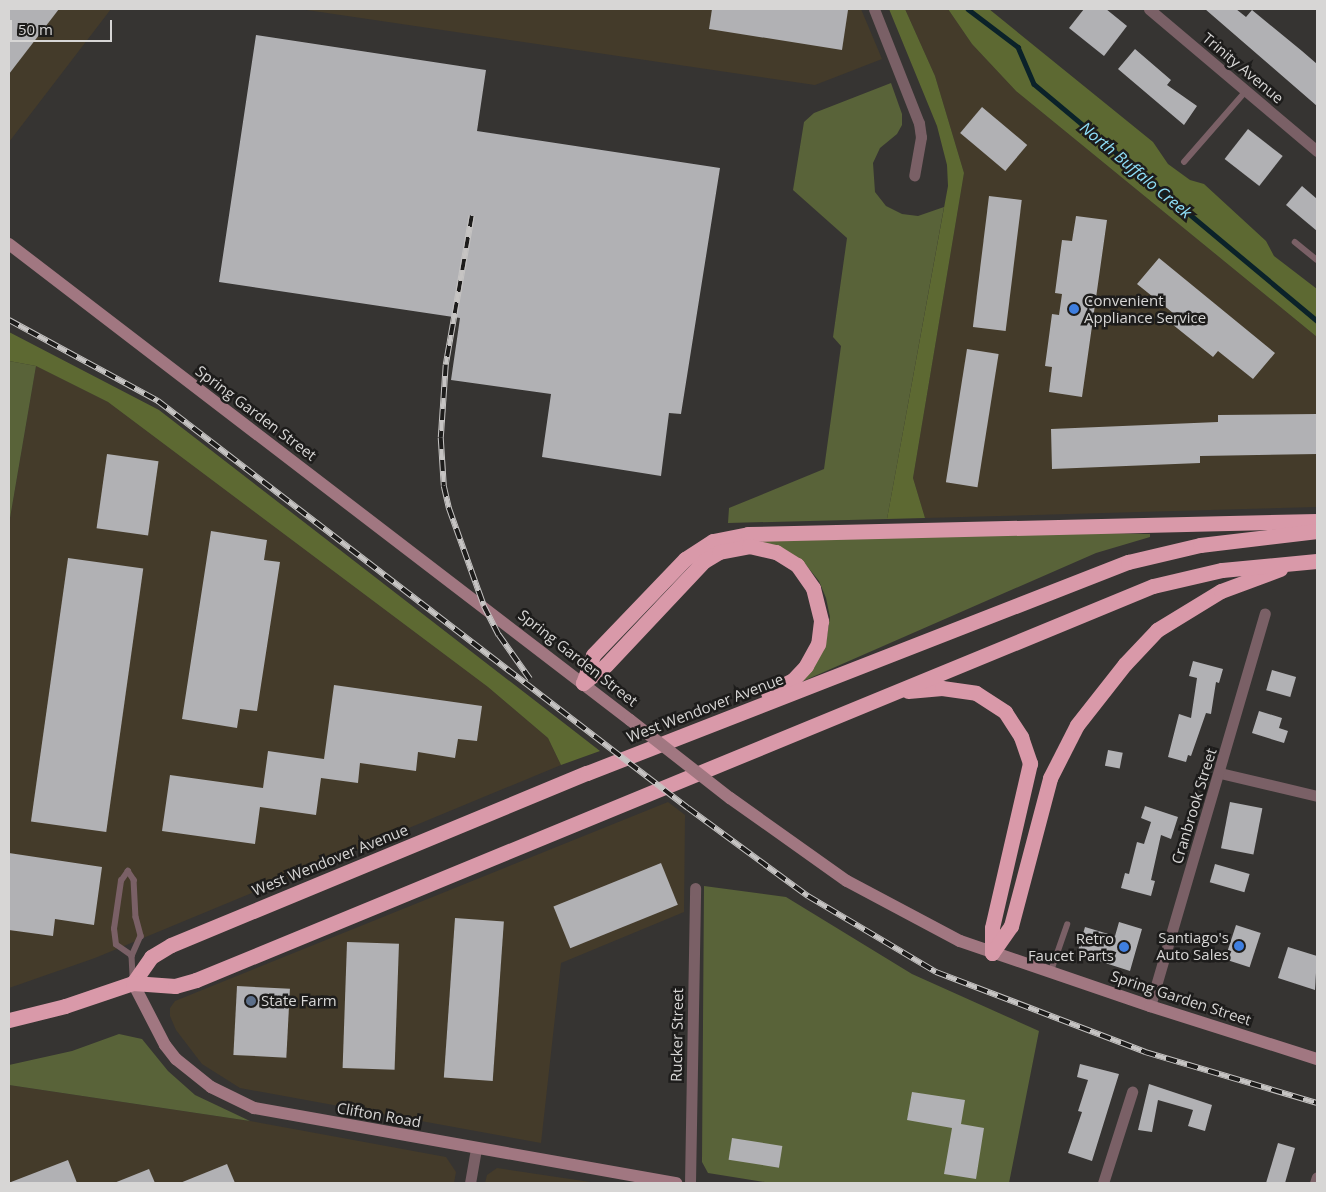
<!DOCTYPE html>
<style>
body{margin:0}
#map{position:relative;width:1326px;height:1192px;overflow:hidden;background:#363432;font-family:"Open Sans",sans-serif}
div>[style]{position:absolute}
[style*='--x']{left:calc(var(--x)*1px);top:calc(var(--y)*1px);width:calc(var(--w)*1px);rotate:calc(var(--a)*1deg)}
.commercial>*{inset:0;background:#443b2a}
.green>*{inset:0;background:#596339}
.forest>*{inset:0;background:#5d6932}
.stream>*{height:4.5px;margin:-2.25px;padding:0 2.25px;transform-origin:2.25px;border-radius:2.25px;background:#0b2229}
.building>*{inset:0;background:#b1b1b4;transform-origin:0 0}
.lane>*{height:5.5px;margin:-2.75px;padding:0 2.75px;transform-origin:2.75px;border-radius:2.75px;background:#7a6066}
.street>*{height:11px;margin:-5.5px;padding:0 5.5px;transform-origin:5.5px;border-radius:5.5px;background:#7a6066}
.secondary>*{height:12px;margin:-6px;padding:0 6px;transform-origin:6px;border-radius:6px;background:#a17781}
.highway>*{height:15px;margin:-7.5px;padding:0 7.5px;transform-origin:7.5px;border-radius:7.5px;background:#d999a9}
.rail>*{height:5.5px;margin-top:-2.75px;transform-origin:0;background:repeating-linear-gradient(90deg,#1d1c1b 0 11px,#c6c4c3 0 22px);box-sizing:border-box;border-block:1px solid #c6c4c3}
.secondary-bridge>*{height:12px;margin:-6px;padding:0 6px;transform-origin:6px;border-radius:6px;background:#a17781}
.dots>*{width:14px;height:14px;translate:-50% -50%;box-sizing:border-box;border:2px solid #1d1c1b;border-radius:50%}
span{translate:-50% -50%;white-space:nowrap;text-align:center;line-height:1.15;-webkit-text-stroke:5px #1d1c1b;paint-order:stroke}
.street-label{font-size:15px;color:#d7d6d5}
.poi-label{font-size:15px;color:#d7d6d5}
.left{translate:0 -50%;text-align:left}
.right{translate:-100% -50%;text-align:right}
.water-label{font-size:16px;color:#8fe0fa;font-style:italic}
.frame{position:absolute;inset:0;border:10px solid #d7d6d5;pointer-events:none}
.scale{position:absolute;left:10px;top:20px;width:102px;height:22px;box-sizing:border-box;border:2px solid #d7d6d5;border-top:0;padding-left:6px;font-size:15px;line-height:18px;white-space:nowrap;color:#d7d6d5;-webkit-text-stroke:4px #1d1c1b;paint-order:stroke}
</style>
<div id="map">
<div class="commercial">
<div style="clip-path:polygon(9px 9px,111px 9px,9px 142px)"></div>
<div style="clip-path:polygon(300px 9px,861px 9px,882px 59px,815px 85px)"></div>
<div style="clip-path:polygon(905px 9px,948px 9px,972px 44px,1016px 91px,1317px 337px,1317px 507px,925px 518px,913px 478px,964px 173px,935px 76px)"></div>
<div style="clip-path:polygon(36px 366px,108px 402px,488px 687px,548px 738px,561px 765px,95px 958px,9px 988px,9px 524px)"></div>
<div style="clip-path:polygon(668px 802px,685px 815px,684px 912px,561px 963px,541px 1143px,240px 1088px,202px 1064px,176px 1030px,170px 1016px,170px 1008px,175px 1001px)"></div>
<div style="clip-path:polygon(9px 1085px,250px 1121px,446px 1157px,456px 1172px,454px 1183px,9px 1183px)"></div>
<div style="clip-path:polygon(497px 1168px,597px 1183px,485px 1183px,487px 1175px)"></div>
</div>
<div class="green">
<div style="clip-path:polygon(891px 83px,902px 114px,902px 125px,897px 134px,880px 148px,873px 163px,875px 192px,886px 206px,902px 214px,918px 216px,944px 207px,887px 519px,728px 523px,729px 508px,824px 469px,841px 346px,833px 337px,847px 238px,793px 190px,804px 122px,814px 113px)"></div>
<div style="clip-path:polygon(9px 361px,36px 366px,9px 524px)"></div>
<div style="clip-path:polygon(1095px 533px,1150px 534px,1150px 537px,1096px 553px,801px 682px,825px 648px,830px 617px,826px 598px,819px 581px,806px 565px,789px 552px,762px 542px,762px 539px)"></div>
<div style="clip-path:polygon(704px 886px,786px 897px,912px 974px,1039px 1031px,1009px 1183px,771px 1183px,708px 1173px,702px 1162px)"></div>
<div style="clip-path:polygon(119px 1034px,142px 1039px,168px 1071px,195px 1095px,250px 1121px,9px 1085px,9px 1065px,72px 1051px)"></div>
</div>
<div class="forest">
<div style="clip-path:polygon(889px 9px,905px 9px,935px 76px,964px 173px,913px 478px,925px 518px,887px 519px,948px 186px,947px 165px,937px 126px)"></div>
<div style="clip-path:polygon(948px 9px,989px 9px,1153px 142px,1168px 164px,1190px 180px,1204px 184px,1266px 241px,1274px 256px,1317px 289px,1317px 337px,1016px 91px,972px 44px)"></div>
<div style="clip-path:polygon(9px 332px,159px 410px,600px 751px,561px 765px,548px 738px,488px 687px,108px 402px,36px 366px,9px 361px)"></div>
</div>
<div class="stream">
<div style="--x:968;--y:9;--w:63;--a:37.2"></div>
<div style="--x:1018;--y:47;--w:40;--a:66.6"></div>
<div style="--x:1034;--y:84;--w:369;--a:39.9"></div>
</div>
<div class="building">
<div style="clip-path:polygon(9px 9px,59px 9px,9px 74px)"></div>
<div style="clip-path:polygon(712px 9px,848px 10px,842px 50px,709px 29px)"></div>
<div style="clip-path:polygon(1084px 9px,1106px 9px,1127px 26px,1104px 56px,1069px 28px)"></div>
<div style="clip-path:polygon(1205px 9px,1236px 9px,1246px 17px,1252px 10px,1302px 51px,1317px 64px,1317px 106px)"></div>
<div style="clip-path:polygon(256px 35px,486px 70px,477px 131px,720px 168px,681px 414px,669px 413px,661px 476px,542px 457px,551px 394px,451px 380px,460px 318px,219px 282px)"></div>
<div style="clip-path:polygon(1135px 49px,1171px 80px,1167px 85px,1197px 106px,1184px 125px,1118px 69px)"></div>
<div style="left:982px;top:107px;width:59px;height:34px;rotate:40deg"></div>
<div style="left:1248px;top:129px;width:44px;height:38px;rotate:38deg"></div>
<div style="clip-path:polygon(1302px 186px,1317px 199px,1317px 231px,1286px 205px)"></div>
<div style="left:989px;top:196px;width:33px;height:132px;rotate:7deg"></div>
<div style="clip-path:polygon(1076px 216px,1107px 220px,1082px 397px,1049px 392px,1052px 367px,1045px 366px,1052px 314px,1059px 315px,1062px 294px,1055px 293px,1062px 240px,1072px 241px)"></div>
<div style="clip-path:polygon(1159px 258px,1275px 353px,1253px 379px,1218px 351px,1213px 357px,1167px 320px,1173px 313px,1137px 284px)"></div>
<div style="left:967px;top:349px;width:32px;height:135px;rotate:9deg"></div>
<div style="clip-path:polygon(1317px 414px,1317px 454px,1200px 456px,1200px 463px,1052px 469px,1051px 429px,1218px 422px,1218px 415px)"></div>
<div style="left:107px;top:454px;width:52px;height:75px;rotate:8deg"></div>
<div style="clip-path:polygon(211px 531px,267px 540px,264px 560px,280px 562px,257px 711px,240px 709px,237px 728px,182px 719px)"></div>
<div style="left:68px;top:558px;width:76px;height:266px;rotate:8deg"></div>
<div style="clip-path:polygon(1193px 661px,1223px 669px,1219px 683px,1216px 682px,1211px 714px,1206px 713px,1191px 756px,1188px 755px,1186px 762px,1168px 757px,1179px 714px,1191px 718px,1197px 678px,1189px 676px)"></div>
<div style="left:1272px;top:670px;width:25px;height:21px;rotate:16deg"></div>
<div style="clip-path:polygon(334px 685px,482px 706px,477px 741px,458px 739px,455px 758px,418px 752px,416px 771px,360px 763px,358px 783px,321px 778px,316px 815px,260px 807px,255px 844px,162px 831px,170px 775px,263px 788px,268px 751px,324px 759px)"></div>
<div style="clip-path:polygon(1259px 711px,1282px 718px,1279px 728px,1288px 731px,1284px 743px,1252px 733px)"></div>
<div style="left:1108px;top:750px;width:15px;height:16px;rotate:11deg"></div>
<div style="left:1230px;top:802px;width:33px;height:47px;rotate:11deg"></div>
<div style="clip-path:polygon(1145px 806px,1178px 817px,1171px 839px,1161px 835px,1151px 880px,1155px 881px,1151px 896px,1121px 888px,1125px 873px,1129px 874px,1137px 842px,1144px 844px,1151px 822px,1141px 818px)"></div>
<div style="clip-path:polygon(9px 853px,102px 867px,94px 925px,55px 919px,53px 936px,9px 930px)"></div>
<div style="left:661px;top:863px;width:45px;height:116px;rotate:68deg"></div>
<div style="left:1215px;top:864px;width:36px;height:19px;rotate:16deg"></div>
<div style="left:455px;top:918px;width:49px;height:160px;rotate:4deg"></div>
<div style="clip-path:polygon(1119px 922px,1142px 929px,1130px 971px,1077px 954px,1085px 927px,1115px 936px)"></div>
<div style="left:1236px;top:925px;width:26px;height:36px;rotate:18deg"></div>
<div style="left:347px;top:942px;width:52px;height:126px;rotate:2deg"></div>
<div style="clip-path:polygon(1288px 947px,1317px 956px,1315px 990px,1278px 978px)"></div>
<div style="left:237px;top:986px;width:53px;height:69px;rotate:3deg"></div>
<div style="clip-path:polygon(1080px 1064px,1119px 1074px,1092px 1161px,1068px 1153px,1082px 1112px,1078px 1111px,1088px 1080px,1077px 1077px)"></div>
<div style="clip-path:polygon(1149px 1084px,1212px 1105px,1205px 1131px,1188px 1126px,1193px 1110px,1158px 1100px,1152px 1132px,1138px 1130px)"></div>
<div style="clip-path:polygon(912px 1092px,965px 1100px,961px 1124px,984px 1128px,976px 1179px,944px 1174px,952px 1128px,907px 1120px)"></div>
<div style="left:732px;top:1138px;width:51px;height:22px;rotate:9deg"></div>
<div style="clip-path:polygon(1278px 1143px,1295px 1148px,1285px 1183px,1266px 1183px)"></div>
<div style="clip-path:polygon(68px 1160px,77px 1183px,12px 1183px,11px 1182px)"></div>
<div style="clip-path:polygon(227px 1164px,235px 1183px,180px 1183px)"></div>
<div style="clip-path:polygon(149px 1169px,155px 1183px,114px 1183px)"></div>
</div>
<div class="lane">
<div style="--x:1184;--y:162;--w:94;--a:-48.9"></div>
<div style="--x:1295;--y:242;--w:28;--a:39"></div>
<div style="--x:128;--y:871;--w:11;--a:56"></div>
<div style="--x:134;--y:880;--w:37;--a:87"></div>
<div style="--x:136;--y:917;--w:20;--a:75"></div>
<div style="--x:141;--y:936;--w:22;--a:114"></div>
<div style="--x:132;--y:956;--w:19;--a:-145"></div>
<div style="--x:116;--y:945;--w:16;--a:-97"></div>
<div style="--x:114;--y:929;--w:49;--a:-81.7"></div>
<div style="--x:121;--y:881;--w:12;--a:-55"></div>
<div style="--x:132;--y:956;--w:20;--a:87"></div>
<div style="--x:1051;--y:971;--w:49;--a:-70.8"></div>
</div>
<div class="street">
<div style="--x:874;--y:9;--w:123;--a:68.5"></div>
<div style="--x:919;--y:123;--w:14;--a:82"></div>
<div style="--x:921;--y:137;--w:39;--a:100"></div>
<div style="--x:1149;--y:9;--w:220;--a:40.2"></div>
<div style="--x:1220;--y:773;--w:100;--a:13.3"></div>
<div style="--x:1150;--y:1006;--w:409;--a:-73.7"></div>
<div style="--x:470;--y:1183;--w:36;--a:-80"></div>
<div style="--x:690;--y:1183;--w:295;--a:-89"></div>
<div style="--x:1103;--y:1183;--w:96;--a:-72.3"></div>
<div style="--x:1315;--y:1183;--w:6;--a:-72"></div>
</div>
<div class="secondary">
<div style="--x:9;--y:244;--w:782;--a:37.47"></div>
<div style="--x:730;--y:798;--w:143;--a:35.4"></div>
<div style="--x:847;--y:881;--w:128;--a:28"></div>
<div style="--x:960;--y:941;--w:201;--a:18.9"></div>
<div style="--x:1150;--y:1006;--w:175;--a:17.6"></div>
<div style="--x:133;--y:983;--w:70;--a:62.7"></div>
<div style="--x:165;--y:1045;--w:18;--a:52"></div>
<div style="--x:176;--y:1059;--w:45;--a:38.7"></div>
<div style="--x:211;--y:1087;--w:48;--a:26"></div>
<div style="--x:254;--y:1108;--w:429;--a:10.1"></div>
</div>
<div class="highway">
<div style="--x:583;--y:683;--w:30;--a:-70"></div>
<div style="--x:593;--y:655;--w:133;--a:-46.2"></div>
<div style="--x:685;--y:559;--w:33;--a:-33"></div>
<div style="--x:713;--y:541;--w:36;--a:-11"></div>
<div style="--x:748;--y:534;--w:569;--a:-1.31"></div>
<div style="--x:583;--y:683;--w:29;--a:-38"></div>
<div style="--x:606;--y:665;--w:143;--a:-46.7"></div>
<div style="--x:704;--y:561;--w:17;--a:-31"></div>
<div style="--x:719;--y:552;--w:31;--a:-11"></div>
<div style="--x:749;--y:546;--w:28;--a:13"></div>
<div style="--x:776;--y:552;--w:25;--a:32"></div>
<div style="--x:797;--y:565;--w:28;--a:55"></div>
<div style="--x:813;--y:588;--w:34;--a:76"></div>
<div style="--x:821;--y:621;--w:23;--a:97"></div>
<div style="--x:818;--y:644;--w:25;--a:119"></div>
<div style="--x:806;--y:666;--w:19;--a:133"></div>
<div style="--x:793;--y:680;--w:28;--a:153"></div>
<div style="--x:908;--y:691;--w:34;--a:-5"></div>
<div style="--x:942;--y:688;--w:34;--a:8"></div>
<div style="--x:976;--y:693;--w:35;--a:33"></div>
<div style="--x:1005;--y:712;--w:30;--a:57"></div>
<div style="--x:1021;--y:737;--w:28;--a:71"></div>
<div style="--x:1030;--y:763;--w:169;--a:103"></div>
<div style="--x:992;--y:928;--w:25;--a:90"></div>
<div style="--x:992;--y:953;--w:33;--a:-55"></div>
<div style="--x:1011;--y:926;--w:153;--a:-75.2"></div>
<div style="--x:1050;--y:778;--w:59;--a:-63"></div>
<div style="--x:1077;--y:725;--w:78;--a:-51.8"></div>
<div style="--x:1125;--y:664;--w:47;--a:-46.7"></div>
<div style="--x:1157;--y:630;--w:75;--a:-31.4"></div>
<div style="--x:1221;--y:591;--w:63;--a:-20.4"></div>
<div style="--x:133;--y:983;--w:32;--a:-55"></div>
<div style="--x:151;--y:957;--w:23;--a:-31"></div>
<div style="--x:171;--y:945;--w:450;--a:-22.5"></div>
<div style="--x:587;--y:773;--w:581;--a:-21.31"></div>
<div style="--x:1128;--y:562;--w:74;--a:-13.3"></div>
<div style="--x:1200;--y:545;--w:118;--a:-6.8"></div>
<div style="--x:9;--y:1020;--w:58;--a:-14"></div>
<div style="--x:65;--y:1006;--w:72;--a:-18.7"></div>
<div style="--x:133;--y:983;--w:42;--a:4.1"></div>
<div style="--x:175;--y:986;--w:22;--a:-16"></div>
<div style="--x:196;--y:980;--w:1035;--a:-22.38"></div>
<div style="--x:1153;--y:586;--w:71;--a:-13.1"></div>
<div style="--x:1222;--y:570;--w:95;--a:-5.4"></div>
</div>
<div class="rail">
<div style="--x:472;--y:216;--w:151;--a:99.9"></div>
<div style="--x:446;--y:365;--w:73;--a:93.9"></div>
<div style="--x:441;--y:438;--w:48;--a:86.4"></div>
<div style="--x:444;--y:486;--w:23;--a:77"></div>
<div style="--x:449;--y:508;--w:104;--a:70.3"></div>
<div style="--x:484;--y:606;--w:33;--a:63"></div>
<div style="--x:499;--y:635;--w:54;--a:54.8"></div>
<div style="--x:9;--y:320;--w:170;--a:28.5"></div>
<div style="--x:158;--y:401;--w:668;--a:37.52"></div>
<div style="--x:688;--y:808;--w:149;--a:36.3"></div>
<div style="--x:808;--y:896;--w:149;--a:30.7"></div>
<div style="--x:936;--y:972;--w:224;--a:20.9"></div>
<div style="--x:1145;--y:1052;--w:179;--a:16.5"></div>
</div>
<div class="secondary-bridge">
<div style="--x:630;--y:720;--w:127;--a:38"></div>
</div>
<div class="dots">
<div style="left:1074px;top:309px;background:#3f7fe0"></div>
<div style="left:1239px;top:946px;background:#3f7fe0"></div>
<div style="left:1124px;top:947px;background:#3f7fe0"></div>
<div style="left:251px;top:1001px;background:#5c6f8a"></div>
</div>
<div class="street-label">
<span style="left:1243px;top:68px;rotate:40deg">Trinity Avenue</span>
<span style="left:256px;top:413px;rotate:37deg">Spring Garden Street</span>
<span style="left:578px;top:658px;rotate:38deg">Spring Garden Street</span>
<span style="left:705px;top:708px;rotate:-21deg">West Wendover Avenue</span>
<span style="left:1194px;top:806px;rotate:-73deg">Cranbrook Street</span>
<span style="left:330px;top:860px;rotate:-22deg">West Wendover Avenue</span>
<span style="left:1181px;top:998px;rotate:18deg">Spring Garden Street</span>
<span style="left:677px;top:1035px;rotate:-89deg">Rucker Street</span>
<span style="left:379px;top:1115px;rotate:10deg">Clifton Road</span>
</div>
<div class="poi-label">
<span class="left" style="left:1084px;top:309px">Convenient<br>Appliance Service</span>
<span class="right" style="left:1229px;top:946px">Santiago's<br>Auto Sales</span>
<span class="right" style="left:1114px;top:947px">Retro<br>Faucet Parts</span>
<span class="left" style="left:261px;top:1001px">State Farm</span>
</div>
<div class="water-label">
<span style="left:1136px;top:170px;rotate:40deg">North Buffalo Creek</span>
</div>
<div class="frame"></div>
<div class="scale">50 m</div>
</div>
